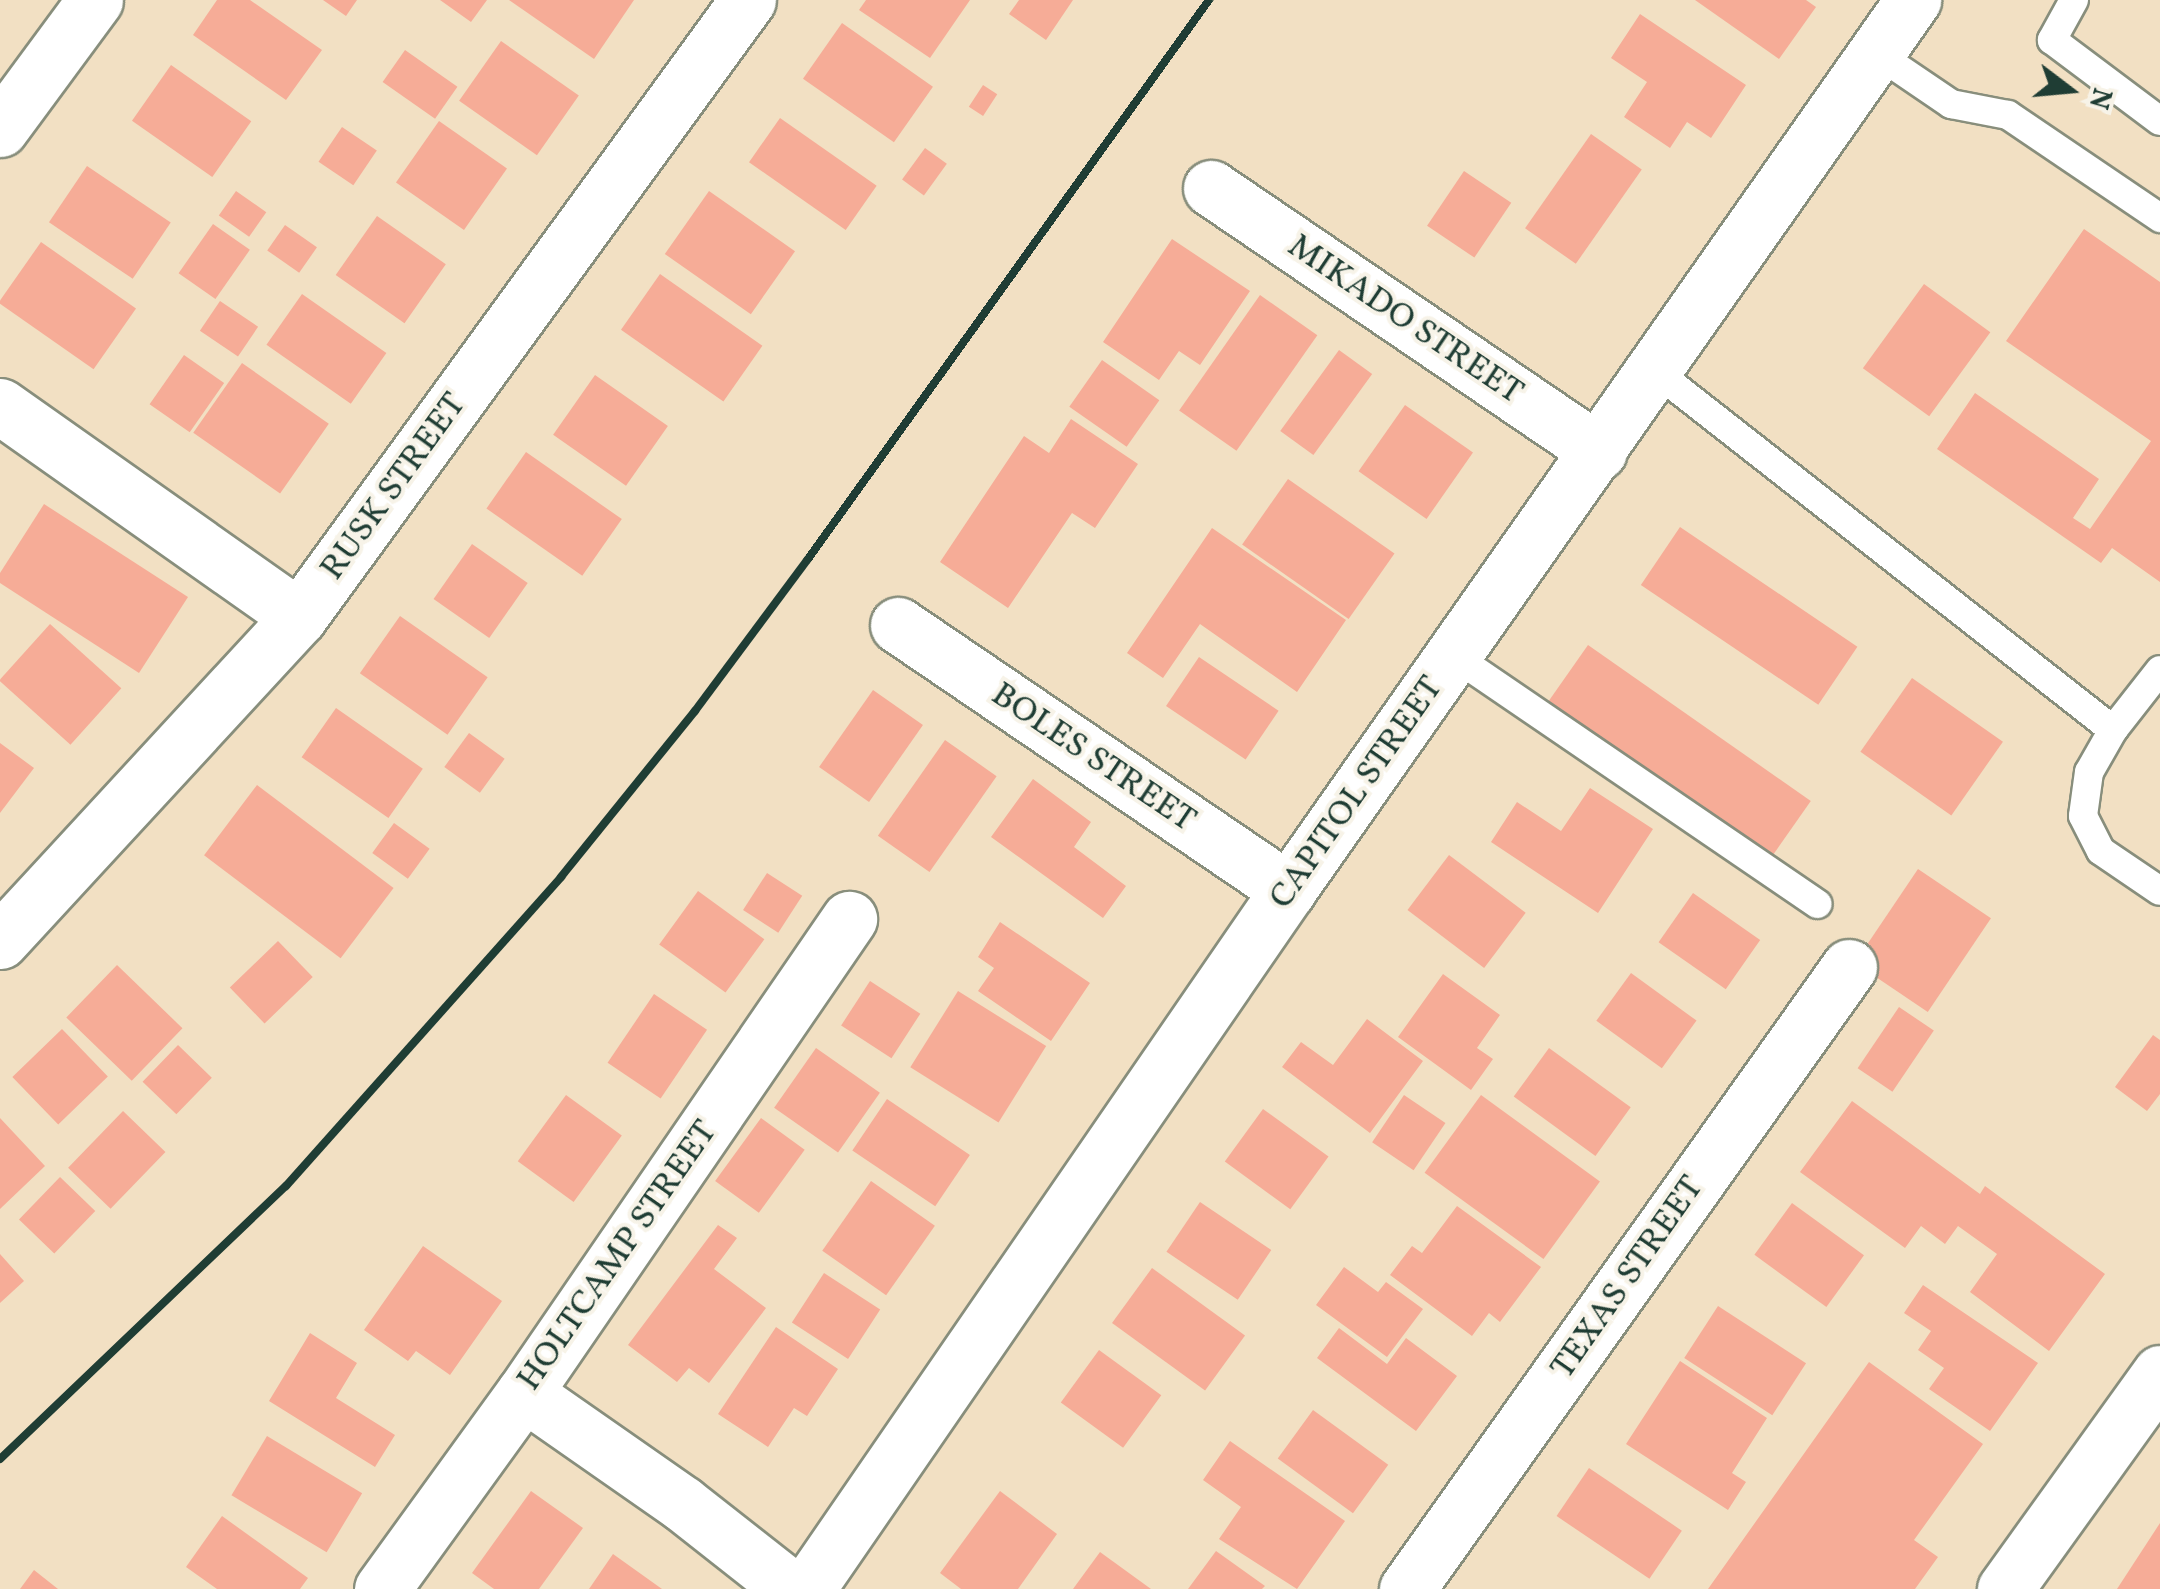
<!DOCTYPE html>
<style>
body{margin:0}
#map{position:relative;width:2160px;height:1589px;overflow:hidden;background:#f2e0c3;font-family:Vollkorn,serif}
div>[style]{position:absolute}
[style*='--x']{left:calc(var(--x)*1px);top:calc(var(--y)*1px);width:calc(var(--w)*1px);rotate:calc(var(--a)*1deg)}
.building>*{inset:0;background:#f6ac97;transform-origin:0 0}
.roads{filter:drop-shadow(2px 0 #888e7c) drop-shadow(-2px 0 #888e7c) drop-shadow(0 2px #888e7c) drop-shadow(0 -2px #888e7c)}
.service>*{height:28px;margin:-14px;padding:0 14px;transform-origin:14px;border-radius:14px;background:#fff}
.minor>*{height:55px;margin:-27.5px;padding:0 27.5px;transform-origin:27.5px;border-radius:27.5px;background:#fff}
.secondary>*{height:55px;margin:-27.5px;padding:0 27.5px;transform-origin:27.5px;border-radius:27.5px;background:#fff}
.rail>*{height:8px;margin:-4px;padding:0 4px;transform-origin:4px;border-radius:4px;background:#1f3d34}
span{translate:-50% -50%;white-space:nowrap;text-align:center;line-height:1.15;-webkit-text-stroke:8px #f7f3e8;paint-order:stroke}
.street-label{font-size:35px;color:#1f3d34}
.north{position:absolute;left:2020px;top:40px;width:100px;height:100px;-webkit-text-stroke:8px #f7f3e8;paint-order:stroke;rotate:106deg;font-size:28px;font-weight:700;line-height:40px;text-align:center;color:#1f3d34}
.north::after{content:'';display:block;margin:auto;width:35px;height:45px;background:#1f3d34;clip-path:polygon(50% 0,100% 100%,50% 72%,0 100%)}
</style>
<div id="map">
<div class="building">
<div style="clip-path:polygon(217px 0,250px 0,322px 50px,286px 100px,193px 35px)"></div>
<div style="clip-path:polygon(323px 0,357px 0,346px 16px)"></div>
<div style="clip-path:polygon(440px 0,487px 0,471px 22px)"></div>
<div style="clip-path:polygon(509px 0,634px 0,594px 59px)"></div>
<div style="clip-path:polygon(866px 0,970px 0,930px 58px,859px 10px)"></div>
<div style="clip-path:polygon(1019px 0,1073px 0,1046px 40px,1009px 14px)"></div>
<div style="clip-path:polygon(1695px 0,1806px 0,1816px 7px,1779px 59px)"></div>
<div style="clip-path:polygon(1640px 14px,1746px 85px,1711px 138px,1687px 122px,1670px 148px,1624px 117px,1647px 82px,1611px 58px)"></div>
<div style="left:842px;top:23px;width:111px;height:68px;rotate:35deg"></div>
<div style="left:501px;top:41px;width:95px;height:73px;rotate:35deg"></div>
<div style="left:405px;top:50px;width:64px;height:39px;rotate:35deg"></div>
<div style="left:171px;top:65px;width:98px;height:68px;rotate:35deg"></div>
<div style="left:983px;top:85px;width:17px;height:26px;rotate:33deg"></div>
<div style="left:780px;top:118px;width:118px;height:54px;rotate:35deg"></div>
<div style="left:439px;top:121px;width:83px;height:75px;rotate:35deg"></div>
<div style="left:342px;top:127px;width:42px;height:42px;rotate:34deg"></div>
<div style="left:1591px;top:134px;width:62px;height:115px;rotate:35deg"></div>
<div style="left:925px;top:148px;width:27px;height:39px;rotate:36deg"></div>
<div style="left:87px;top:166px;width:101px;height:68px;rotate:34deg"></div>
<div style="left:1464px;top:171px;width:57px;height:66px;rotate:34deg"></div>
<div style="left:236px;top:191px;width:37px;height:30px;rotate:35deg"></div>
<div style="left:709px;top:191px;width:105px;height:77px;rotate:35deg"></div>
<div style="left:377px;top:216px;width:84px;height:72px;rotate:35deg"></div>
<div style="left:213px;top:224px;width:45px;height:60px;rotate:35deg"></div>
<div style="left:285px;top:225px;width:39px;height:31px;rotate:35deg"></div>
<div style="clip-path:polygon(2084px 229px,2160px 282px,2160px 582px,2112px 548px,2101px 563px,1937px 449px,1975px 393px,2099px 479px,2073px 518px,2090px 529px,2151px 441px,2006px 341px)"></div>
<div style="clip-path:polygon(1172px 239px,1250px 291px,1200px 365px,1179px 351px,1159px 380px,1103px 342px)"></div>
<div style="left:41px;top:242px;width:116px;height:74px;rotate:35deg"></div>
<div style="left:660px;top:274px;width:125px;height:68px;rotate:35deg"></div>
<div style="left:1924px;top:284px;width:82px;height:104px;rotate:36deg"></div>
<div style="left:302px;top:294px;width:103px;height:62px;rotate:35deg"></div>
<div style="left:1260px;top:295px;width:70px;height:141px;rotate:35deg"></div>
<div style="left:220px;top:301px;width:46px;height:36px;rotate:34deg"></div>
<div style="left:1339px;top:350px;width:41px;height:100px;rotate:36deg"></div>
<div style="left:184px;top:355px;width:49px;height:60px;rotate:35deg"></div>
<div style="left:1102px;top:360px;width:70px;height:57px;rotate:35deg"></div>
<div style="left:242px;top:363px;width:106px;height:85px;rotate:35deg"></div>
<div style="left:595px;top:375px;width:89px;height:73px;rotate:35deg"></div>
<div style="left:1405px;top:405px;width:83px;height:81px;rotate:35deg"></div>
<div style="clip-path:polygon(1071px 419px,1138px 464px,1095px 528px,1072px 513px,1008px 608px,940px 562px,1024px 436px,1049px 453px)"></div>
<div style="left:526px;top:452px;width:117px;height:69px;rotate:35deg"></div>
<div style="left:1288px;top:479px;width:130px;height:80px;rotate:35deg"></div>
<div style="clip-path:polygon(44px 504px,188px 597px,139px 673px,0 583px,0 573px)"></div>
<div style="left:1680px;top:527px;width:214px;height:70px;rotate:34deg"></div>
<div style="clip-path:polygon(1212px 528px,1346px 620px,1297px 692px,1200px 624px,1163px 678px,1127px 653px)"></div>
<div style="left:472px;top:544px;width:68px;height:67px;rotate:35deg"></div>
<div style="left:400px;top:616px;width:107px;height:70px;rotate:35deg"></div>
<div style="left:50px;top:624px;width:96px;height:76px;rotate:42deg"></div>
<div style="left:1588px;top:645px;width:272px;height:70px;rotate:35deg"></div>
<div style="left:1199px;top:657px;width:96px;height:59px;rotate:34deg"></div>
<div style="left:1912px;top:678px;width:111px;height:90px;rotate:35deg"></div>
<div style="left:873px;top:690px;width:61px;height:94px;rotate:35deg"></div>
<div style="left:336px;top:708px;width:106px;height:60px;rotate:35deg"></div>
<div style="left:469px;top:733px;width:44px;height:42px;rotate:36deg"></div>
<div style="left:945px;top:740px;width:63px;height:117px;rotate:35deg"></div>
<div style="clip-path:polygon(0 743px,34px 768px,0 813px)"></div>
<div style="clip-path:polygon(1033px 779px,1091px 822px,1074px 847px,1126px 886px,1103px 918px,991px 837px)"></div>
<div style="left:257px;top:785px;width:171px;height:88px;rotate:37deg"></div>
<div style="clip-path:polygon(1590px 788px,1653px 829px,1598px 913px,1491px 842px,1517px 802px,1561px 831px)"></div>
<div style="left:394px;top:823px;width:44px;height:37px;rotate:36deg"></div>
<div style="left:1449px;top:855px;width:96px;height:69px;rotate:37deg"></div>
<div style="left:1918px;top:869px;width:88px;height:113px;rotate:34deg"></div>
<div style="left:767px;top:873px;width:42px;height:44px;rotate:33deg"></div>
<div style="left:698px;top:891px;width:82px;height:66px;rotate:36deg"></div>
<div style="left:1693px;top:893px;width:82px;height:60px;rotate:35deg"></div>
<div style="clip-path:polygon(1000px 922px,1090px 983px,1051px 1041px,978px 991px,994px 968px,978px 957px)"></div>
<div style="left:278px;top:941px;width:50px;height:67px;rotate:46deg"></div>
<div style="left:117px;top:965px;width:91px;height:73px;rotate:44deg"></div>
<div style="left:1631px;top:973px;width:81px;height:59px;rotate:36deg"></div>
<div style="clip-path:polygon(1443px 974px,1500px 1015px,1477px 1048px,1493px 1059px,1471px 1090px,1398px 1037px)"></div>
<div style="left:870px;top:981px;width:60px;height:53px;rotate:33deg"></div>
<div style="left:958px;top:991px;width:104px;height:90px;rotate:32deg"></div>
<div style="left:654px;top:994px;width:64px;height:83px;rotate:34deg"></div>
<div style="left:1899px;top:1007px;width:42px;height:74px;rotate:34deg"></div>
<div style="clip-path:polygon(1367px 1019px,1423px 1061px,1370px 1133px,1282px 1067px,1301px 1042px,1333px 1065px)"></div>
<div style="left:62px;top:1029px;width:66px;height:69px;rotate:46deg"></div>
<div style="clip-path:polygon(2153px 1035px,2160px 1040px,2160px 1094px,2147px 1111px,2115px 1087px)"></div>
<div style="left:178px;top:1045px;width:47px;height:51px;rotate:44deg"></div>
<div style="left:816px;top:1048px;width:78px;height:73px;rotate:35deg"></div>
<div style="left:1549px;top:1048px;width:101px;height:60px;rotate:36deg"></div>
<div style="left:566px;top:1095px;width:69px;height:82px;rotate:36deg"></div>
<div style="left:1404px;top:1095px;width:50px;height:57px;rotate:34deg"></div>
<div style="left:1481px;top:1095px;width:147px;height:96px;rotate:36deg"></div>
<div style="left:887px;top:1099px;width:100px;height:62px;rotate:34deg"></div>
<div style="clip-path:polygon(1852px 1101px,1980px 1194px,1985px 1186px,2105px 1274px,2049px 1351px,1970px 1292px,1997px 1254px,1958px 1226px,1945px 1244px,1921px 1226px,1905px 1248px,1800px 1172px)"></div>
<div style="left:1263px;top:1109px;width:81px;height:65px;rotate:36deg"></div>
<div style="left:123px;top:1111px;width:59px;height:79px;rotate:44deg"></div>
<div style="clip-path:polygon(0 1118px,45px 1166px,0 1209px)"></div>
<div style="left:761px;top:1118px;width:54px;height:78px;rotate:36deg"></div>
<div style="left:60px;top:1177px;width:49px;height:59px;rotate:44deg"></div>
<div style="left:871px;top:1181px;width:78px;height:85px;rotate:35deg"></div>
<div style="left:1200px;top:1202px;width:86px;height:60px;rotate:34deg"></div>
<div style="left:1792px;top:1203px;width:89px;height:64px;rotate:36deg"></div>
<div style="clip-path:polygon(1457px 1206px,1541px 1267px,1500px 1322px,1489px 1313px,1472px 1336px,1390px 1275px,1412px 1246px,1422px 1253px)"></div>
<div style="clip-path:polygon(718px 1225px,737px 1238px,714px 1269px,766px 1308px,709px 1383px,689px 1368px,677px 1382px,628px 1345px)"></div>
<div style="clip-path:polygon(423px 1246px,502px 1301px,450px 1375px,416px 1351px,408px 1361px,364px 1330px)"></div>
<div style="clip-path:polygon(0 1254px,24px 1281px,0 1303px)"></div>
<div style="clip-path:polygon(1344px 1267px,1378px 1292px,1386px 1282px,1423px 1309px,1387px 1357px,1316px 1305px)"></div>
<div style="left:1152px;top:1268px;width:115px;height:68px;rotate:36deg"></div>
<div style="left:824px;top:1273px;width:67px;height:59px;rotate:33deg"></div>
<div style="clip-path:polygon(1923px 1285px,2038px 1363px,1990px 1431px,1929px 1389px,1944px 1368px,1918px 1350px,1931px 1331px,1904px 1313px)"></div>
<div style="left:1718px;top:1306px;width:105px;height:62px;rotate:33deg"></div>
<div style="clip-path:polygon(776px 1327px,838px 1369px,807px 1416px,794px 1408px,768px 1447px,718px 1414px)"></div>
<div style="clip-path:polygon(1339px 1328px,1387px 1364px,1406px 1338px,1457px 1376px,1416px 1431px,1317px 1358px)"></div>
<div style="clip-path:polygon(310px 1333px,357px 1363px,336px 1398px,395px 1435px,375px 1467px,269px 1401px)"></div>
<div style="left:1099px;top:1350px;width:77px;height:65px;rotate:36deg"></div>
<div style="clip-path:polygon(1680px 1361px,1767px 1418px,1732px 1473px,1746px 1482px,1728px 1510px,1626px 1444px)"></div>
<div style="clip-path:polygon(1869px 1362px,1983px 1444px,1914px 1540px,1938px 1557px,1915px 1589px,1708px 1589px)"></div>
<div style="left:1313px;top:1410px;width:93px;height:60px;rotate:36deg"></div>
<div style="left:267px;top:1436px;width:111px;height:69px;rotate:31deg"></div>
<div style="clip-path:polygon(1230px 1441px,1345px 1521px,1297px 1589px,1219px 1539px,1241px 1507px,1203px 1480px)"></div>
<div style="left:1589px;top:1468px;width:112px;height:58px;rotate:34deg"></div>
<div style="clip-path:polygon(531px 1491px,583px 1528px,539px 1589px,494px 1589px,472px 1573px)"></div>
<div style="clip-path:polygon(1000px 1491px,1057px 1534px,1018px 1589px,961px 1589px,940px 1573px)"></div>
<div style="clip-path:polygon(222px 1516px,308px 1578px,300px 1589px,217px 1589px,186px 1567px)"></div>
<div style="clip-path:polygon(2160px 1523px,2160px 1589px,2117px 1589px)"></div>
<div style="clip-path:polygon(1216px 1551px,1265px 1586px,1262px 1589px,1188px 1589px)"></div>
<div style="clip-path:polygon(1100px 1552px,1151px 1589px,1073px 1589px)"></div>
<div style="clip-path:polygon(613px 1554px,662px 1589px,589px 1589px)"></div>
<div style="clip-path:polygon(34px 1570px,58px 1589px,20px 1589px)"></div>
</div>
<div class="roads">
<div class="service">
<div style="--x:2074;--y:0;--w:46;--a:118.8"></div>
<div style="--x:2052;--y:40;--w:135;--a:36.9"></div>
<div style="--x:1876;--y:53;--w:91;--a:34.2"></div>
<div style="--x:1951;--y:104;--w:58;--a:10.9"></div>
<div style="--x:2008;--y:115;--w:184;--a:34.1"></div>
<div style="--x:1655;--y:371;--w:582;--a:38.09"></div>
<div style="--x:2113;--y:730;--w:76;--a:-51.9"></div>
<div style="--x:1454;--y:656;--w:440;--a:34.3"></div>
<div style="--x:2113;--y:730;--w:48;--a:119.7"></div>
<div style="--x:2089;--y:772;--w:44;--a:97.8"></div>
<div style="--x:2083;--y:816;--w:39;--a:63"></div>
<div style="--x:2101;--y:851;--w:71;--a:34.1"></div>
</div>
<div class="minor">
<div style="--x:0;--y:129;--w:160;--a:-53.6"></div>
<div style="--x:1211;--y:188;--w:469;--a:34.2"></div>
<div style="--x:0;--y:406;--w:366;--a:35.2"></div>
<div style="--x:898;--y:625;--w:472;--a:34.2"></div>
<div style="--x:0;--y:941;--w:441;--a:-47.3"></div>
<div style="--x:299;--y:617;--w:763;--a:-53.96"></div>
<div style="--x:524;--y:1393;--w:194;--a:34.9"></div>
<div style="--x:683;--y:1504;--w:137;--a:38.2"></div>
<div style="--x:382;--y:1589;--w:242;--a:-54.1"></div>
<div style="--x:524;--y:1393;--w:575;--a:-55.56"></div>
<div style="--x:807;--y:1589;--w:849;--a:-55.47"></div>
<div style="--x:1288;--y:890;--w:1088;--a:-54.92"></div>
<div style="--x:1407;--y:1589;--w:763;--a:-54.6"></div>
</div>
<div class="secondary">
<div style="--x:2005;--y:1589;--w:266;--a:-54.3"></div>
</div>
</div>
<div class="rail">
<div style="--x:0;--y:1459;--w:395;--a:-43.7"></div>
<div style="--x:286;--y:1186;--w:414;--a:-48.3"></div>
<div style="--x:561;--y:877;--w:213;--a:-51.1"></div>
<div style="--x:695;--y:711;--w:189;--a:-53.4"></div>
<div style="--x:808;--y:559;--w:688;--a:-54.35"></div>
</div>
<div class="street-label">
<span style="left:1405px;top:320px;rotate:34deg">MIKADO STREET</span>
<span style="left:394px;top:487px;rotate:-54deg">RUSK STREET</span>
<span style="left:1093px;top:758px;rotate:34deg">BOLES STREET</span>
<span style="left:1357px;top:793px;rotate:-55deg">CAPITOL STREET</span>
<span style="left:618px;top:1256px;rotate:-55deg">HOLTCAMP STREET</span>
<span style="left:1628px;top:1278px;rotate:-55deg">TEXAS STREET</span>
</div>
<div class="north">N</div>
</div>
